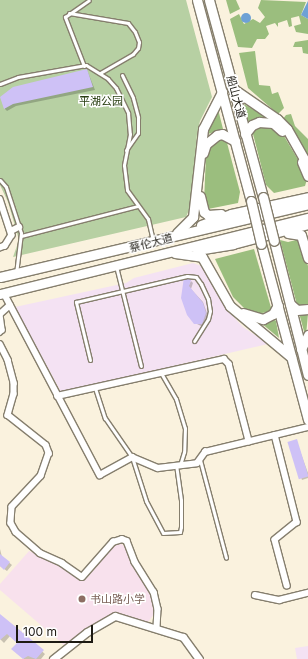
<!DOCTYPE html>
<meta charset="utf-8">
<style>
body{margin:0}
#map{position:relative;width:308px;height:659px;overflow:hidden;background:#faf2de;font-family:Inter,"Noto Sans SC",sans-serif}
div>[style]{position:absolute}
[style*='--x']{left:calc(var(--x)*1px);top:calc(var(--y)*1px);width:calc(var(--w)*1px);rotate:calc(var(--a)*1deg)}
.commercial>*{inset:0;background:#f4e2f3}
.education>*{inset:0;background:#f8e1ed}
.green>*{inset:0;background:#b7d0a3}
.forest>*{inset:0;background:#9bbe7e}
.water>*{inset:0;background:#6ea1d5}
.round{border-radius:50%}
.shadow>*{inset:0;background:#0003}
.building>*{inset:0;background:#cec1f6;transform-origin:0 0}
.roads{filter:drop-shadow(1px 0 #857e6d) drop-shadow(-1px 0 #857e6d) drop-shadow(0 1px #857e6d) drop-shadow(0 -1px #857e6d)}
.service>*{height:3px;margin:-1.5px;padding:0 1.5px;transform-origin:1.5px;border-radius:1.5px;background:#fff}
.minor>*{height:5.5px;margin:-2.75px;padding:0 2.75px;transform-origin:2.75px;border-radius:2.75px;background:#fff}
.tertiary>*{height:7px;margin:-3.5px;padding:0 3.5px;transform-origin:3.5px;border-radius:3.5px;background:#fff}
.trunk>*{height:9px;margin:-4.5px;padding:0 4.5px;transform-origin:4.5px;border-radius:4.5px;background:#fff}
.bridges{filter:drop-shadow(1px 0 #857e6d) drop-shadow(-1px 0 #857e6d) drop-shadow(0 1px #857e6d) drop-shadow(0 -1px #857e6d)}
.trunk-bridge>*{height:9px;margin:-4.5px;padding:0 4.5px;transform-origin:4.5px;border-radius:4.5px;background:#fff}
.dots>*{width:11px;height:11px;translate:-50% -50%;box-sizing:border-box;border:2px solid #fff;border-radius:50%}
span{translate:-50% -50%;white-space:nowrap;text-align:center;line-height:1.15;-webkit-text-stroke:3px #fff;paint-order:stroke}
.street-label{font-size:11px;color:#1d1a13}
.park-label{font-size:11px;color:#293f12}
.education-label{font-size:11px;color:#785e54}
.left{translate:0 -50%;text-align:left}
.scale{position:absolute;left:16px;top:625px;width:77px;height:18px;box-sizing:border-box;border:2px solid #1d1a13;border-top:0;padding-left:5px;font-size:12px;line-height:14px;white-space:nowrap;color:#1d1a13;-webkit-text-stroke:3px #fff;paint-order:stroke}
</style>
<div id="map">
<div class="commercial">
<div style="clip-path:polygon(193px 263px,201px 266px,229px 312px,243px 327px,268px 344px,61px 392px,15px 307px,126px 283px,134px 278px)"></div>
<div style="clip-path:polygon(308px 646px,308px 659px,297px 659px,295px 648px)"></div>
</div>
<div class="education">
<div style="clip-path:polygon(120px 543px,128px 549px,151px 592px,156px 612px,147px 623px,115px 612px,64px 645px,0 590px,0 584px,29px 551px,64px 567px,82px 580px,88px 577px,113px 547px)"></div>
</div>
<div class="green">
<div style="clip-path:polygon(0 0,186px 0,212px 97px,200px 121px,197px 134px,191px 205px,186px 217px,13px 257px,19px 240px,8px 202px,0 185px)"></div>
</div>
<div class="forest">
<div style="clip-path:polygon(226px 0,236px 0,240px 9px,230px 14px)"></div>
<div style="clip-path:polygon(261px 0,306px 2px,301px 15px,308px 19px,308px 34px,296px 32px,294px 26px,301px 24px,299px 16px,291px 18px,292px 26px,289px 27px,287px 20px,278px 23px,278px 27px,275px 23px,266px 26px,269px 34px,265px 39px,257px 39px,252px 48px,238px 47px,230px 19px,239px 14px,244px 24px,253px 19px,260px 23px,265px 17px,258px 8px)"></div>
<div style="clip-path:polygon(308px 40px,308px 54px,303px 53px,302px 47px,293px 47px,295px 42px)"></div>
<div style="clip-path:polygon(255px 51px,259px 85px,270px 86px,272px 94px,278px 92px,284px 108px,278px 114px,248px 88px,239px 53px)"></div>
<div style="clip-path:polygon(244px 104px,264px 116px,265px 118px,248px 121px)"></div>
<div style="clip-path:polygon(218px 109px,223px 129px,205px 135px,210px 121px)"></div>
<div style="clip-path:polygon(291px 114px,295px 126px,308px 139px,308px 159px,283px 119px,286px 115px)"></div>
<div style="clip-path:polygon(262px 125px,277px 128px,284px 136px,303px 168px,307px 179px,305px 186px,274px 193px,266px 185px,252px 130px)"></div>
<div style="clip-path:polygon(218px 137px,226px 139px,240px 192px,238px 203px,208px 209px,204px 202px,206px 155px,207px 148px)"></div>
<div style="clip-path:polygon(300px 239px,308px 266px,308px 305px,302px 306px,297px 305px,280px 240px,288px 242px)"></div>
<div style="clip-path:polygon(254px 249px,272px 311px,257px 314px,248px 312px,233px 297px,215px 259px)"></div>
<div style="clip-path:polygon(299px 313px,308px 314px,306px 335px,305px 335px)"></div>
<div style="clip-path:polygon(275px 320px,276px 321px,279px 338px,261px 323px)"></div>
</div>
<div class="water">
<div style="clip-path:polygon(308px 1px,308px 19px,301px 15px)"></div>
<div class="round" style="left:241px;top:13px;width:10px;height:10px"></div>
</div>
<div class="shadow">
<div style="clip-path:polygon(87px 70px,95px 90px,16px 106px,7px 111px,5px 109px,1px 97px)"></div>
<div style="clip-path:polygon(191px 281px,193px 283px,191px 289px,203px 302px,208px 316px,207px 324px,203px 327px,195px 323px,182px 298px)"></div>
<div style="clip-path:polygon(296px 440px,308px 473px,308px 478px,302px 480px,289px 443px)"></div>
<div style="clip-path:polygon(0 549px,2px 557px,12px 565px,7px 571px,0 566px)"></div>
<div style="clip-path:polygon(0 615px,45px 654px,41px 659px,24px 659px,15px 651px,18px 643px,10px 636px,4px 643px,0 639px)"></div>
</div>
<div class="building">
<div style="clip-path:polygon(87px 69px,93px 87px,13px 104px,4px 109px,0 97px,13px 87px)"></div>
<div style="clip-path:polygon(184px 277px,191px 280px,189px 286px,203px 303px,206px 313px,202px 324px,194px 324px,187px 315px,181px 298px)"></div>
<div style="left:297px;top:439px;width:39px;height:10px;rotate:73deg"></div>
<div style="clip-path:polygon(0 554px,10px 562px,4px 570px,0 566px)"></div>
<div style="clip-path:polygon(0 614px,44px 650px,36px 659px,28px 656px,23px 659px,11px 649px,17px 643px,7px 634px,0 640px)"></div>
</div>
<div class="roads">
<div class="service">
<div style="--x:69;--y:13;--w:60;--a:9.6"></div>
<div style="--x:128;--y:23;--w:11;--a:52"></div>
<div style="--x:135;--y:32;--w:11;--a:68"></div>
<div style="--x:139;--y:42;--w:6;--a:99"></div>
<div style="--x:138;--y:48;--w:8;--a:130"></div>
<div style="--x:133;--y:54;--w:38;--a:150"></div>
<div style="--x:84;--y:66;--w:53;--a:-111.2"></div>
<div style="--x:65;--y:17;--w:29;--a:-35"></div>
<div style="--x:122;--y:75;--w:25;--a:64"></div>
<div style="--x:133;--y:98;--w:20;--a:75"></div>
<div style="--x:138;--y:117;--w:16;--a:90"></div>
<div style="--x:138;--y:133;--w:21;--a:125"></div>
<div style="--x:0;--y:84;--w:19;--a:-21"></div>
<div style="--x:18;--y:77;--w:69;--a:-10"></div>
<div style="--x:86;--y:65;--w:26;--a:32"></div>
<div style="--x:108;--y:79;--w:12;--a:48"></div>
<div style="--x:116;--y:88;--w:28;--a:64"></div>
<div style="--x:128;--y:113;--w:21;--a:85"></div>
<div style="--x:130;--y:134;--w:32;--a:101"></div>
<div style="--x:124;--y:165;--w:25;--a:83"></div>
<div style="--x:127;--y:190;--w:36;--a:54"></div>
<div style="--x:148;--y:219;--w:22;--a:77"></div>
<div style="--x:0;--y:180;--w:9;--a:49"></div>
<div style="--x:6;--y:187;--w:48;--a:71.9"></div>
<div style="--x:21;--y:233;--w:39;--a:97"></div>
<div style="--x:21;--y:236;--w:121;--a:-14.4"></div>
<div style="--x:116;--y:266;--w:103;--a:76"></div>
<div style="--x:90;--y:360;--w:60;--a:-103.6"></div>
<div style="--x:76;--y:302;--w:114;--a:-13.2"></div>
<div style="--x:187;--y:276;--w:9;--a:6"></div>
<div style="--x:196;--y:277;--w:9;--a:54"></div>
<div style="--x:201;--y:284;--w:17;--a:65"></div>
<div style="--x:208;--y:299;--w:12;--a:81"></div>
<div style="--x:210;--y:311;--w:8;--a:104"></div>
<div style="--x:208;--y:319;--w:26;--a:122"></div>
<div style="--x:161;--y:373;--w:30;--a:60"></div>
<div style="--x:176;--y:399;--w:30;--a:73"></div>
<div style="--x:185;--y:428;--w:24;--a:92"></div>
<div style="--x:184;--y:452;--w:14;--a:107"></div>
<div style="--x:95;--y:388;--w:32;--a:72"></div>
<div style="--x:105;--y:418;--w:47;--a:55.3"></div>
<div style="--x:132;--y:457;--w:46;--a:72.3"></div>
<div style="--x:146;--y:501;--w:36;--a:62"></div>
<div style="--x:163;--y:533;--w:17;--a:-3"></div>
<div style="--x:180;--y:532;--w:5;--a:-79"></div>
<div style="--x:181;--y:527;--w:27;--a:-90"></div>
<div style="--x:181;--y:500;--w:34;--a:-98"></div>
<div style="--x:200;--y:460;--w:101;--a:75.1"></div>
</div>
<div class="minor">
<div style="--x:0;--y:199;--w:38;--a:72"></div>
<div style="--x:12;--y:235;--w:13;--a:122"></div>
<div style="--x:5;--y:246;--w:5;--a:158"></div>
<div style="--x:11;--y:231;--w:9;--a:-27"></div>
<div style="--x:4;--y:293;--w:206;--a:62.2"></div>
<div style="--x:100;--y:475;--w:37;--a:-29"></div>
<div style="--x:132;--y:457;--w:28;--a:23"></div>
<div style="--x:158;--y:468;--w:39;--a:-7"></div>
<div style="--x:197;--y:463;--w:14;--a:-54"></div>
<div style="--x:205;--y:452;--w:106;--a:-13.6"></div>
<div style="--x:0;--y:314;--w:13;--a:-42"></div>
<div style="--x:0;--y:315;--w:15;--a:82"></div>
<div style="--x:2;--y:330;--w:3;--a:135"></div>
<div style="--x:0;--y:344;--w:18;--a:63"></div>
<div style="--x:8;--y:360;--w:24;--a:75"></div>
<div style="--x:14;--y:383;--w:11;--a:90"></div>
<div style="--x:14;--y:394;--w:22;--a:106"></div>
<div style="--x:8;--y:415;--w:48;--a:38.3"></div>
<div style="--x:46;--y:445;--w:9;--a:69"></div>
<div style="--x:49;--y:453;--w:24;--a:109"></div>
<div style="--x:41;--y:476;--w:42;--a:133.1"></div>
<div style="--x:12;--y:507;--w:16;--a:94"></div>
<div style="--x:11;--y:523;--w:10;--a:61"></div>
<div style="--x:16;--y:532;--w:32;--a:41"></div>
<div style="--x:40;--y:553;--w:24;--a:24"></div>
<div style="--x:62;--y:563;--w:24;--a:35"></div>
<div style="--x:82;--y:577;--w:47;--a:-48.5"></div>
<div style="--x:113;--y:542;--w:9;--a:-18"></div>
<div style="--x:122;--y:539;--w:5;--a:22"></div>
<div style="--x:127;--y:541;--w:22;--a:69"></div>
<div style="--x:135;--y:562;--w:36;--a:58"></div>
<div style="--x:154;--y:592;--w:17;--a:77"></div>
<div style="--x:158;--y:609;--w:19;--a:93"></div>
<div style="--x:57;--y:396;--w:171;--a:-12.5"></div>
<div style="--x:224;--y:359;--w:7;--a:45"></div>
<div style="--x:229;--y:364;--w:80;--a:75.4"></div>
<div style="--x:275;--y:435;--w:90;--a:75.8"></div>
<div style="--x:297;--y:522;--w:28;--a:141"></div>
<div style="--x:275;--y:540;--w:47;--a:75.1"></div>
<div style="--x:255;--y:595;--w:25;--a:12"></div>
<div style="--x:279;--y:600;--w:30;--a:-14"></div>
</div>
<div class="tertiary">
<div style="--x:53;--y:659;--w:43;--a:-38.5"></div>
<div style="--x:87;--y:632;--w:32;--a:-30"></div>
<div style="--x:115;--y:616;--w:71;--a:17.2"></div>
<div style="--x:183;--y:637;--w:27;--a:54"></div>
</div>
<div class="trunk">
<div style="--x:197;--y:0;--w:208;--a:75"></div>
<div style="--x:209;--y:0;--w:204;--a:74.7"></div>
<div style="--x:232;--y:88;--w:55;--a:34.6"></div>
<div style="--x:277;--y:119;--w:14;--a:45"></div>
<div style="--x:287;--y:129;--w:43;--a:60.4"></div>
<div style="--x:245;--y:134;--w:11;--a:-52"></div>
<div style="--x:252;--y:125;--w:8;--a:-23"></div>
<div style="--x:259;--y:122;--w:14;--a:4"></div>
<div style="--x:273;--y:123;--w:12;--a:42"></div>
<div style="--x:203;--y:153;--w:9;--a:-72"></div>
<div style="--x:206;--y:144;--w:14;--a:-39"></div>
<div style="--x:217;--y:135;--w:5;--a:-11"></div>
<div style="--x:222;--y:134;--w:15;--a:28"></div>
<div style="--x:302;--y:162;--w:15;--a:67"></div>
<div style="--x:200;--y:196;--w:16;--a:76"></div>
<div style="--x:204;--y:212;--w:5;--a:37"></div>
<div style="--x:208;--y:215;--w:13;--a:-4"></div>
<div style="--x:201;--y:225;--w:32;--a:-20"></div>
<div style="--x:231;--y:214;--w:79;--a:-12.4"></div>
<div style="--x:177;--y:233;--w:23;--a:-45"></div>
<div style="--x:193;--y:217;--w:89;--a:-83.5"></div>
<div style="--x:203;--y:129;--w:42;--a:-62.8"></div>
<div style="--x:288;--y:233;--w:13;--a:9"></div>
<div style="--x:301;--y:235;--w:24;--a:73"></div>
<div style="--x:274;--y:241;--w:138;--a:75.8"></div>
<div style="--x:261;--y:244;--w:182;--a:75"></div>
<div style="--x:197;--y:250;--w:36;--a:-9"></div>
<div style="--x:233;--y:244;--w:78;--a:-14.9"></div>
<div style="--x:175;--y:253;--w:27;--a:8"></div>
<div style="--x:202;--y:257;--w:56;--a:60.3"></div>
<div style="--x:230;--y:306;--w:80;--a:39.9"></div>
<div style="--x:0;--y:277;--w:317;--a:-13.3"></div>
<div style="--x:0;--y:294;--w:317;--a:-13.9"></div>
<div style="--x:290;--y:304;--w:9;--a:41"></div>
<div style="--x:297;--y:310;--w:11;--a:-5"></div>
<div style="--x:243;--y:313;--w:21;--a:17"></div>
<div style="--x:263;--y:319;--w:11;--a:-27"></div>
<div style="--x:273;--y:314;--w:10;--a:-61"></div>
<div style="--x:301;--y:349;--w:16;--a:-63"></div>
</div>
</div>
<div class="bridges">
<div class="trunk-bridge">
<div style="--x:263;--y:197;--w:45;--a:76"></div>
<div style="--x:251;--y:201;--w:44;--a:76.9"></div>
</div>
</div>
<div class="dots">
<div style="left:82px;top:599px;background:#8d6e63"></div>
</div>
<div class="street-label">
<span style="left:236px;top:97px;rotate:75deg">船山大道</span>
<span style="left:151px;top:243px;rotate:-14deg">蔡伦大道</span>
</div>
<div class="park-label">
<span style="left:101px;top:101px">平湖公园</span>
</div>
<div class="education-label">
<span class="left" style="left:90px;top:599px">书山路小学</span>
</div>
<div class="scale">100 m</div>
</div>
